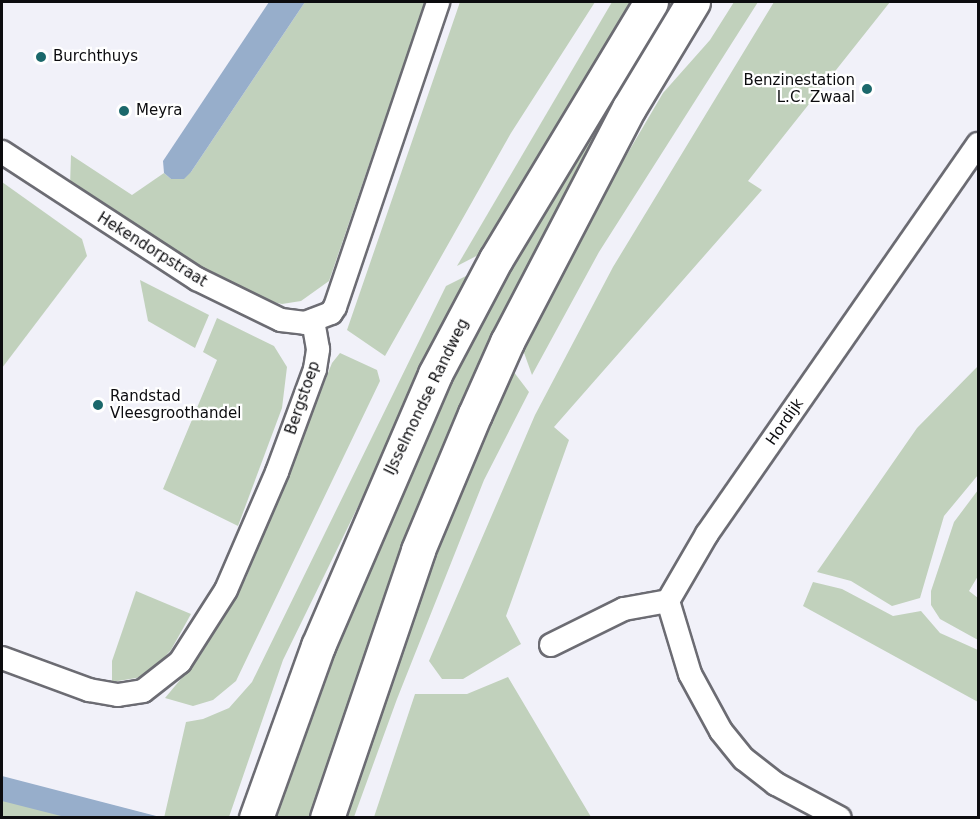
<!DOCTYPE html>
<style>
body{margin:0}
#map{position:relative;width:980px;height:819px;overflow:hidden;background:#f1f1f9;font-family:"DejaVu Sans",sans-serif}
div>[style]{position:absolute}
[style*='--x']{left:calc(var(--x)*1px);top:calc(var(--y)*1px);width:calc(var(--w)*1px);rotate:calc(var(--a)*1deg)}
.green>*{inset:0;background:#c1d1bc}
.water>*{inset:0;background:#97aecb}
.roads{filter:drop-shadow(2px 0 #6c6c73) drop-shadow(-2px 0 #6c6c73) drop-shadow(0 2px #6c6c73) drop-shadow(0 -2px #6c6c73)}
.minor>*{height:22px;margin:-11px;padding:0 11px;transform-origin:11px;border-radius:11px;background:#fff}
.secondary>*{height:33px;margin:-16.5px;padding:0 16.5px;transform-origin:16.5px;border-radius:16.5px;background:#fff}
.dots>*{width:16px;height:16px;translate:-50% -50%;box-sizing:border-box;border:3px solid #fff;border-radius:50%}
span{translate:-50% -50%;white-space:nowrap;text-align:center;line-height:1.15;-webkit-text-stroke:4.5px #fff;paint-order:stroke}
.poi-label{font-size:15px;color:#0c0c0f}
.left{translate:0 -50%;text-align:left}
.right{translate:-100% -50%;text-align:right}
.street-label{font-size:15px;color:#0c0c0f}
.frame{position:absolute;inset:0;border:3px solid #0c0c0f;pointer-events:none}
</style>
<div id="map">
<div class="green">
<div style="clip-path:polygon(305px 2px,425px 2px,329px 281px,301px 301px,282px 304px,264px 300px,182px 262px,70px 186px,71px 155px,132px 195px,164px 173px,171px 179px,191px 172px)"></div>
<div style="clip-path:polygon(460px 2px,595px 2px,511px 133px,385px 356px,347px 330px)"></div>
<div style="clip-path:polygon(612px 2px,637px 2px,486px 251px,457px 266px)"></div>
<div style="clip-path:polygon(667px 2px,676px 2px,651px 39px,316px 817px,276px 818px,319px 690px,407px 470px,501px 285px)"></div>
<div style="clip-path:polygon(734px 2px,758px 2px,599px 252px,532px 375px,523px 350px,579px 236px,663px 93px,710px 40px)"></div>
<div style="clip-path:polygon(774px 2px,890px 2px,748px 181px,762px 190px,554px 427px,569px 440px,506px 616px,521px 644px,463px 679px,442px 679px,429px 661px,535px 415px,613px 267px)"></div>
<div style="clip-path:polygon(2px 182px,82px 239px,87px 256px,2px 368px)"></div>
<div style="clip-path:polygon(472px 273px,283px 660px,229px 817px,164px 818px,186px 722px,203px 719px,229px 708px,252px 682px,446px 286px)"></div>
<div style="clip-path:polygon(140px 280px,209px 315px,195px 348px,148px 321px)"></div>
<div style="clip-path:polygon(217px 318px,274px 346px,287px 367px,282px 408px,238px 526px,163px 489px,217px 360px,203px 352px)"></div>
<div style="clip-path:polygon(340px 353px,377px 370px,380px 381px,236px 681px,213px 700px,193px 706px,165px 698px,200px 656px,246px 578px,332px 363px)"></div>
<div style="clip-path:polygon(978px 366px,978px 475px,944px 516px,920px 598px,892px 606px,851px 581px,817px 572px,917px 428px)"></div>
<div style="clip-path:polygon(510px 367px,529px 392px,484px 480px,397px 699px,354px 817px,343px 818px,412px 603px)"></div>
<div style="clip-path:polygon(978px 490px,978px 576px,969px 591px,978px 598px,978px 640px,940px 619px,931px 605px,931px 591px,954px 522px)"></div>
<div style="clip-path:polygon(813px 582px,842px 589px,893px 616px,921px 611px,940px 633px,978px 650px,978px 702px,803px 606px)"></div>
<div style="clip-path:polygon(136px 591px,191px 614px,171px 650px,155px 668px,142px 677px,112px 682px,112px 661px)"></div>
<div style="clip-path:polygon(508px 677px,591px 817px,374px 817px,415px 694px,467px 694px)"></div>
<div style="clip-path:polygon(2px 777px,158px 817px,2px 817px)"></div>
</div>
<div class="water">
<div style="clip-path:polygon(269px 2px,305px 2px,191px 172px,184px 179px,171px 179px,164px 173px,163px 161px)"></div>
<div style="clip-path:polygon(2px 776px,160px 817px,65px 817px,2px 801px)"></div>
</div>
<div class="roads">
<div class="minor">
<div style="--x:2;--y:152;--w:233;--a:33.1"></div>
<div style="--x:197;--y:279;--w:93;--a:26"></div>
<div style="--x:281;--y:320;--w:24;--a:7"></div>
<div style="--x:305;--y:323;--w:28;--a:-21"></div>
<div style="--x:331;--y:313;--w:7;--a:-56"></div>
<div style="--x:335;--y:307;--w:322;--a:-71.3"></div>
<div style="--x:668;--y:601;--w:78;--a:-59.8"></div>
<div style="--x:707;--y:534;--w:475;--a:-55.2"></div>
<div style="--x:668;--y:601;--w:76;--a:73.2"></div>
<div style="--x:690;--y:674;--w:65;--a:61.5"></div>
<div style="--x:721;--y:731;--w:36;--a:51"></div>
<div style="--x:744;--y:759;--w:41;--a:38"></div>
<div style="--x:776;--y:784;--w:72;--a:28"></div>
<div style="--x:551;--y:645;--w:81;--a:-26.3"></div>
<div style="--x:624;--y:609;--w:45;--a:-10.3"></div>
<div style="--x:2;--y:658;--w:93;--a:20.2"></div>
<div style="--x:89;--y:690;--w:29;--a:10"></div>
<div style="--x:118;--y:695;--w:25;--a:-9"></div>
<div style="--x:143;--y:691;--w:47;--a:-38.1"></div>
<div style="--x:180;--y:662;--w:85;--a:-57.4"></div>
<div style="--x:226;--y:590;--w:129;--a:-66.6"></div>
<div style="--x:277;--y:472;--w:110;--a:-69.7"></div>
<div style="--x:315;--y:369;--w:20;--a:-81"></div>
<div style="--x:318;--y:349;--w:29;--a:-100"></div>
</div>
<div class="secondary">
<div style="--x:256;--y:818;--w:183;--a:-70.2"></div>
<div style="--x:318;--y:646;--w:296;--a:-66.7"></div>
<div style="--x:435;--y:374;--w:130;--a:-62.1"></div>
<div style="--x:496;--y:259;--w:300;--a:-58.9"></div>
<div style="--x:327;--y:818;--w:283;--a:-71.2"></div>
<div style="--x:418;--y:550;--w:147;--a:-67.3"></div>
<div style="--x:475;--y:414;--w:79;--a:-66"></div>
<div style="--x:507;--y:342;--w:264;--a:-62.5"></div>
<div style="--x:629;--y:108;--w:124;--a:-58.9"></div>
</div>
</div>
<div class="dots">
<div style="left:41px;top:57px;background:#1b686b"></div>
<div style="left:867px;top:89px;background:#1b686b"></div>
<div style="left:124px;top:111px;background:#1b686b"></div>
<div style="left:98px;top:405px;background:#1b686b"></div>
</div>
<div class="poi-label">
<span class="left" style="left:53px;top:57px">Burchthuys</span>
<span class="right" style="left:855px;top:89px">Benzinestation<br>L.C. Zwaal</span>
<span class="left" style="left:136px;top:111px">Meyra</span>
<span class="left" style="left:110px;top:405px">Randstad<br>Vleesgroothandel</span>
</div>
<div class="street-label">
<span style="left:152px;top:250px;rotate:32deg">Hekendorpstraat</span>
<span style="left:427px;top:397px;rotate:-64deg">IJsselmondse Randweg</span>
<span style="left:303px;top:398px;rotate:-71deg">Bergstoep</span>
<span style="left:785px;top:422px;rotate:-55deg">Hordijk</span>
</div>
<div class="frame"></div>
</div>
